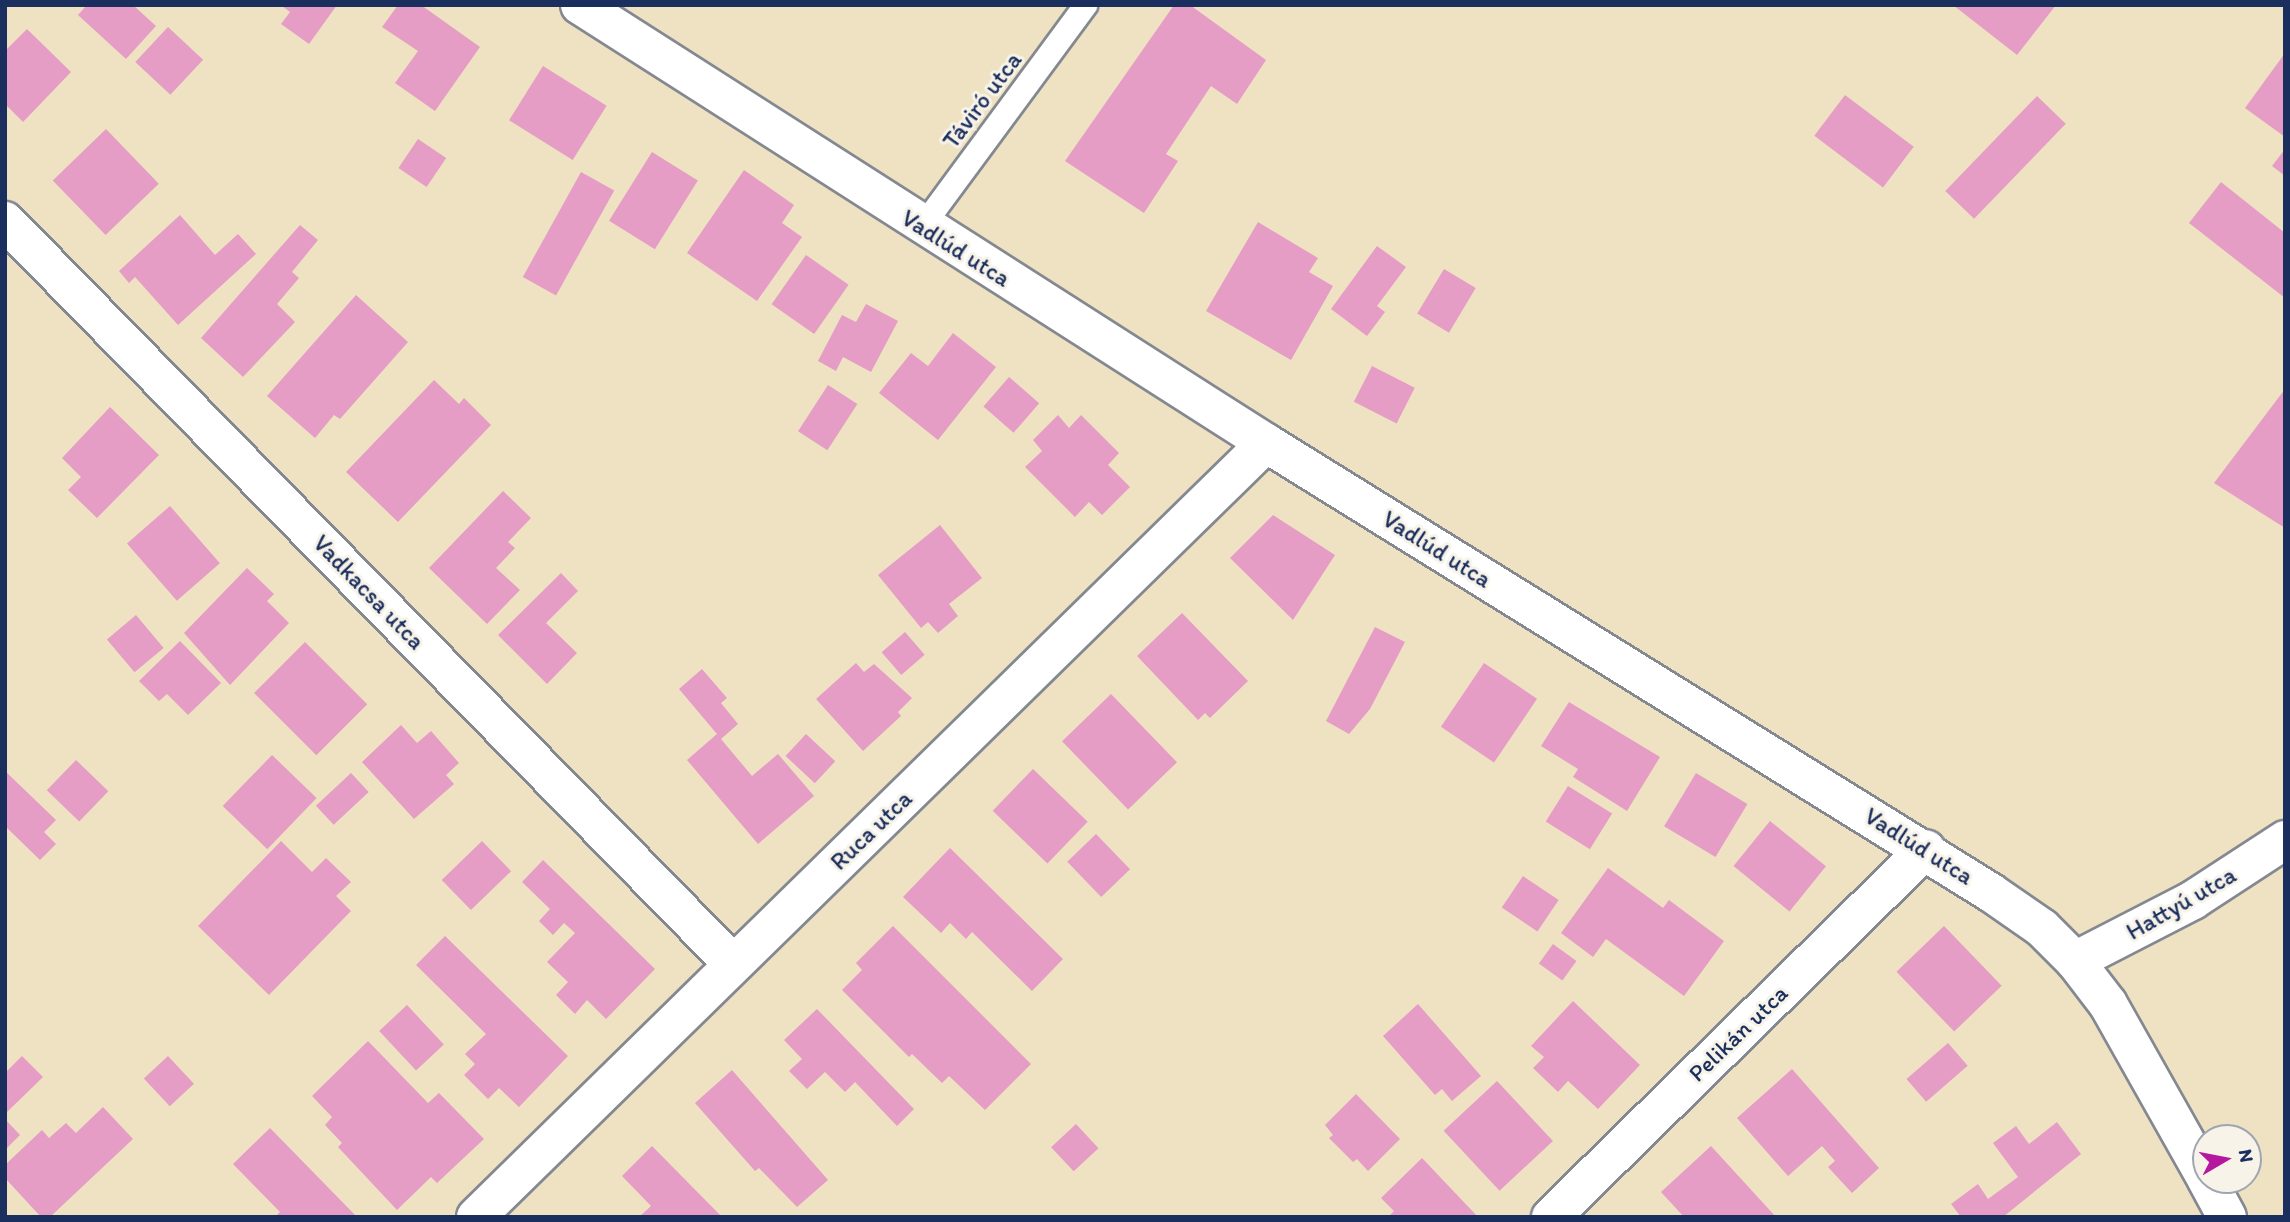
<!DOCTYPE html>
<meta charset="utf-8">
<style>
body{margin:0}
#map{position:relative;width:2290px;height:1222px;overflow:hidden;background:#eee2c3;font-family:Itim,sans-serif}
div>[style]{position:absolute}
[style*='--x']{left:calc(var(--x)*1px);top:calc(var(--y)*1px);width:calc(var(--w)*1px);rotate:calc(var(--a)*1deg)}
.building>*{inset:0;background:#e59dc5;transform-origin:0 0}
.roads{filter:drop-shadow(2px 0 #848890) drop-shadow(-2px 0 #848890) drop-shadow(0 2px #848890) drop-shadow(0 -2px #848890)}
.service>*{height:23px;margin:-11.5px;padding:0 11.5px;transform-origin:11.5px;border-radius:11.5px;background:#fff}
.minor>*{height:38px;margin:-19px;padding:0 19px;transform-origin:19px;border-radius:19px;background:#fff}
.tertiary>*{height:38px;margin:-19px;padding:0 19px;transform-origin:19px;border-radius:19px;background:#fff}
span{translate:-50% -50%;white-space:nowrap;text-align:center;line-height:1.15;-webkit-text-stroke:6px #f7f3e8;paint-order:stroke}
.street-label{font-size:24px;color:#1b2f5e}
.frame{position:absolute;inset:0;border:7px solid #1b2f5e;pointer-events:none}
.north{position:absolute;left:2192px;top:1124px;width:70px;height:70px;box-sizing:border-box;background:#f7f3e8;border:2px solid #9fa5b1;border-radius:50%;rotate:80deg;font-size:19px;font-weight:700;line-height:28px;text-align:center;color:#1b2f5e}
.north::after{content:'';display:block;margin:auto;width:24px;height:32px;background:#b5179e;clip-path:polygon(50% 0,100% 100%,50% 72%,0 100%)}
</style>
<div id="map">
<div class="building">
<div style="clip-path:polygon(87px 5px,133px 5px,156px 26px,126px 59px,78px 15px)"></div>
<div style="clip-path:polygon(281px 5px,337px 5px,309px 44px,281px 24px,290px 12px)"></div>
<div style="clip-path:polygon(398px 5px,421px 5px,480px 47px,435px 111px,395px 83px,418px 51px,382px 27px)"></div>
<div style="clip-path:polygon(1174px 5px,1190px 5px,1266px 60px,1237px 104px,1211px 86px,1166px 154px,1178px 161px,1144px 213px,1065px 161px)"></div>
<div style="clip-path:polygon(1953px 5px,2056px 5px,2017px 55px)"></div>
<div style="left:168px;top:27px;width:48px;height:48px;rotate:43deg"></div>
<div style="clip-path:polygon(27px 29px,71px 72px,23px 122px,5px 104px,5px 51px)"></div>
<div style="clip-path:polygon(2285px 53px,2285px 137px,2245px 108px)"></div>
<div style="left:543px;top:66px;width:75px;height:64px;rotate:32deg"></div>
<div style="left:1845px;top:95px;width:86px;height:51px;rotate:37deg"></div>
<div style="left:2037px;top:96px;width:40px;height:132px;rotate:44deg"></div>
<div style="left:106px;top:129px;width:76px;height:74px;rotate:46deg"></div>
<div style="left:418px;top:139px;width:34px;height:35px;rotate:34deg"></div>
<div style="clip-path:polygon(2285px 149px,2285px 176px,2272px 166px)"></div>
<div style="left:652px;top:152px;width:54px;height:81px;rotate:32deg"></div>
<div style="clip-path:polygon(744px 170px,794px 205px,782px 223px,802px 237px,757px 301px,687px 253px)"></div>
<div style="left:581px;top:172px;width:38px;height:120px;rotate:29deg"></div>
<div style="clip-path:polygon(2221px 182px,2285px 233px,2285px 298px,2189px 223px)"></div>
<div style="clip-path:polygon(180px 215px,215px 255px,238px 234px,256px 254px,178px 325px,135px 277px,129px 283px,119px 271px)"></div>
<div style="clip-path:polygon(1258px 222px,1318px 258px,1309px 272px,1333px 286px,1291px 360px,1206px 311px)"></div>
<div style="clip-path:polygon(300px 225px,318px 240px,292px 272px,299px 278px,277px 304px,295px 322px,243px 377px,201px 338px)"></div>
<div style="clip-path:polygon(1377px 246px,1406px 267px,1377px 306px,1385px 312px,1367px 336px,1331px 309px)"></div>
<div style="left:806px;top:255px;width:52px;height:60px;rotate:35deg"></div>
<div style="left:1444px;top:269px;width:37px;height:52px;rotate:31deg"></div>
<div style="clip-path:polygon(356px 295px,408px 342px,340px 419px,334px 415px,315px 438px,267px 396px)"></div>
<div style="clip-path:polygon(866px 304px,898px 321px,871px 372px,843px 357px,836px 371px,818px 361px,842px 315px,856px 322px)"></div>
<div style="clip-path:polygon(953px 333px,996px 367px,938px 440px,879px 393px,911px 353px,928px 366px)"></div>
<div style="left:1372px;top:366px;width:48px;height:40px;rotate:27deg"></div>
<div style="left:1009px;top:377px;width:40px;height:39px;rotate:41deg"></div>
<div style="clip-path:polygon(434px 380px,459px 404px,464px 398px,491px 425px,398px 522px,346px 472px)"></div>
<div style="left:828px;top:385px;width:35px;height:55px;rotate:33deg"></div>
<div style="clip-path:polygon(2285px 389px,2285px 528px,2214px 483px)"></div>
<div style="clip-path:polygon(110px 407px,159px 455px,97px 518px,68px 490px,81px 477px,62px 458px)"></div>
<div style="clip-path:polygon(1058px 415px,1069px 428px,1081px 415px,1119px 453px,1108px 465px,1130px 487px,1102px 515px,1089px 502px,1075px 517px,1025px 467px,1042px 451px,1033px 440px)"></div>
<div style="clip-path:polygon(503px 491px,531px 518px,508px 542px,515px 548px,496px 568px,520px 590px,487px 624px,429px 568px)"></div>
<div style="left:170px;top:506px;width:76px;height:57px;rotate:49deg"></div>
<div style="clip-path:polygon(1273px 515px,1335px 555px,1293px 620px,1230px 558px)"></div>
<div style="clip-path:polygon(940px 525px,982px 578px,949px 604px,958px 616px,938px 633px,928px 622px,921px 628px,878px 575px)"></div>
<div style="clip-path:polygon(247px 568px,274px 594px,267px 601px,289px 623px,230px 685px,184px 633px)"></div>
<div style="clip-path:polygon(561px 573px,578px 591px,546px 623px,577px 653px,547px 684px,498px 635px)"></div>
<div style="clip-path:polygon(1182px 613px,1248px 681px,1210px 718px,1205px 713px,1198px 720px,1137px 656px)"></div>
<div style="left:136px;top:615px;width:43px;height:38px;rotate:50deg"></div>
<div style="clip-path:polygon(1375px 627px,1405px 642px,1370px 709px,1349px 734px,1326px 721px)"></div>
<div style="left:905px;top:632px;width:30px;height:31px;rotate:49deg"></div>
<div style="clip-path:polygon(180px 641px,221px 683px,188px 715px,167px 694px,159px 701px,139px 681px)"></div>
<div style="left:305px;top:642px;width:88px;height:72px;rotate:45deg"></div>
<div style="clip-path:polygon(856px 663px,864px 672px,874px 664px,912px 698px,898px 712px,901px 716px,863px 751px,816px 699px)"></div>
<div style="left:1484px;top:663px;width:64px;height:77px;rotate:34deg"></div>
<div style="clip-path:polygon(702px 669px,727px 698px,721px 703px,738px 724px,721px 739px,752px 776px,778px 754px,814px 796px,758px 844px,687px 760px,717px 734px,679px 689px)"></div>
<div style="left:1111px;top:694px;width:95px;height:68px;rotate:46deg"></div>
<div style="clip-path:polygon(1569px 702px,1660px 757px,1627px 811px,1573px 777px,1578px 769px,1541px 746px)"></div>
<div style="clip-path:polygon(401px 725px,417px 743px,431px 731px,459px 763px,446px 775px,454px 784px,414px 819px,362px 762px)"></div>
<div style="left:806px;top:734px;width:40px;height:30px;rotate:43deg"></div>
<div style="left:272px;top:755px;width:62px;height:71px;rotate:44deg"></div>
<div style="left:76px;top:760px;width:45px;height:42px;rotate:44deg"></div>
<div style="left:1033px;top:769px;width:76px;height:58px;rotate:44deg"></div>
<div style="clip-path:polygon(5px 771px,56px 820px,44px 832px,56px 844px,40px 860px,5px 826px)"></div>
<div style="left:351px;top:773px;width:26px;height:48px;rotate:47deg"></div>
<div style="left:1696px;top:773px;width:60px;height:62px;rotate:31deg"></div>
<div style="left:1568px;top:786px;width:52px;height:42px;rotate:32deg"></div>
<div style="left:1770px;top:821px;width:72px;height:58px;rotate:39deg"></div>
<div style="left:1096px;top:834px;width:49px;height:40px;rotate:46deg"></div>
<div style="clip-path:polygon(281px 841px,312px 872px,326px 858px,351px 882px,336px 896px,351px 911px,269px 995px,198px 926px)"></div>
<div style="left:482px;top:841px;width:42px;height:56px;rotate:46deg"></div>
<div style="clip-path:polygon(950px 848px,1063px 959px,1032px 991px,972px 932px,966px 939px,950px 923px,941px 933px,903px 897px)"></div>
<div style="clip-path:polygon(543px 860px,655px 969px,606px 1019px,587px 1000px,575px 1014px,556px 995px,568px 982px,547px 962px,575px 933px,564px 923px,553px 935px,539px 921px,550px 909px,522px 882px)"></div>
<div style="clip-path:polygon(1608px 868px,1663px 908px,1669px 900px,1724px 941px,1684px 996px,1606px 939px,1593px 957px,1561px 933px)"></div>
<div style="left:1523px;top:876px;width:43px;height:38px;rotate:34deg"></div>
<div style="clip-path:polygon(893px 926px,1031px 1064px,985px 1110px,949px 1076px,942px 1083px,912px 1054px,909px 1057px,842px 990px,862px 970px,856px 963px)"></div>
<div style="left:1944px;top:926px;width:83px;height:66px;rotate:46deg"></div>
<div style="clip-path:polygon(445px 936px,568px 1056px,519px 1107px,499px 1088px,488px 1099px,464px 1075px,475px 1064px,465px 1054px,486px 1034px,416px 965px)"></div>
<div style="left:1553px;top:944px;width:29px;height:24px;rotate:36deg"></div>
<div style="clip-path:polygon(1573px 1001px,1640px 1065px,1598px 1109px,1568px 1081px,1558px 1092px,1533px 1068px,1544px 1057px,1531px 1046px)"></div>
<div style="clip-path:polygon(1418px 1004px,1481px 1076px,1452px 1101px,1442px 1089px,1435px 1095px,1383px 1036px)"></div>
<div style="left:407px;top:1005px;width:54px;height:38px;rotate:47deg"></div>
<div style="clip-path:polygon(817px 1009px,914px 1109px,897px 1126px,855px 1082px,845px 1092px,825px 1072px,807px 1089px,789px 1071px,802px 1059px,784px 1040px)"></div>
<div style="clip-path:polygon(368px 1041px,428px 1103px,439px 1093px,484px 1139px,437px 1183px,431px 1177px,397px 1210px,338px 1147px,342px 1143px,325px 1125px,332px 1117px,312px 1096px)"></div>
<div style="left:1948px;top:1043px;width:30px;height:55px;rotate:49deg"></div>
<div style="clip-path:polygon(22px 1056px,43px 1077px,5px 1114px,5px 1073px)"></div>
<div style="left:168px;top:1056px;width:38px;height:33px;rotate:47deg"></div>
<div style="clip-path:polygon(1792px 1069px,1879px 1168px,1852px 1193px,1828px 1167px,1835px 1161px,1822px 1146px,1788px 1176px,1737px 1118px)"></div>
<div style="clip-path:polygon(732px 1070px,828px 1180px,797px 1207px,759px 1168px,755px 1171px,695px 1103px)"></div>
<div style="left:1497px;top:1081px;width:82px;height:73px;rotate:47deg"></div>
<div style="clip-path:polygon(1356px 1094px,1400px 1139px,1368px 1171px,1357px 1159px,1353px 1162px,1329px 1138px,1333px 1135px,1325px 1125px)"></div>
<div style="clip-path:polygon(103px 1107px,133px 1139px,50px 1217px,41px 1217px,5px 1178px,5px 1165px,42px 1130px,49px 1138px,66px 1123px,76px 1133px)"></div>
<div style="clip-path:polygon(5px 1119px,20px 1135px,5px 1150px)"></div>
<div style="clip-path:polygon(2057px 1122px,2081px 1154px,2003px 1217px,1961px 1217px,1951px 1204px,1978px 1184px,1988px 1199px,2018px 1177px,1993px 1143px,2016px 1126px,2029px 1144px)"></div>
<div style="left:1076px;top:1124px;width:33px;height:34px;rotate:47deg"></div>
<div style="clip-path:polygon(270px 1128px,357px 1217px,275px 1217px,280px 1212px,233px 1164px)"></div>
<div style="clip-path:polygon(652px 1146px,722px 1217px,639px 1217px,651px 1206px,622px 1176px)"></div>
<div style="clip-path:polygon(1711px 1146px,1776px 1217px,1684px 1217px,1661px 1192px)"></div>
<div style="clip-path:polygon(1422px 1158px,1478px 1217px,1388px 1217px,1394px 1211px,1381px 1198px)"></div>
</div>
<div class="roads">
<div class="service">
<div style="--x:922;--y:226;--w:275;--a:-53.6"></div>
</div>
<div class="minor">
<div style="--x:5;--y:221;--w:1040;--a:45.58"></div>
<div style="--x:2075;--y:961;--w:133;--a:-27.3"></div>
<div style="--x:2193;--y:900;--w:110;--a:-33.1"></div>
<div style="--x:476;--y:1217;--w:1106;--a:-44.41"></div>
<div style="--x:1551;--y:1217;--w:525;--a:-44.46"></div>
</div>
<div class="tertiary">
<div style="--x:580;--y:5;--w:814;--a:32.56"></div>
<div style="--x:1266;--y:443;--w:852;--a:31.81"></div>
<div style="--x:1990;--y:892;--w:63;--a:34.7"></div>
<div style="--x:2042;--y:928;--w:47;--a:45"></div>
<div style="--x:2075;--y:961;--w:54;--a:52.5"></div>
<div style="--x:2108;--y:1004;--w:200;--a:60.6"></div>
<div style="--x:2207;--y:1180;--w:42;--a:61.6"></div>
</div>
</div>
<div class="street-label">
<span style="left:982px;top:100px;rotate:-53deg">Táviró utca</span>
<span style="left:956px;top:248px;rotate:32deg">Vadlúd utca</span>
<span style="left:1437px;top:549px;rotate:32deg">Vadlúd utca</span>
<span style="left:369px;top:592px;rotate:46deg">Vadkacsa utca</span>
<span style="left:871px;top:830px;rotate:-44deg">Ruca utca</span>
<span style="left:1919px;top:846px;rotate:32deg">Vadlúd utca</span>
<span style="left:2181px;top:903px;rotate:-30deg">Hattyú utca</span>
<span style="left:1738px;top:1033px;rotate:-44deg">Pelikán utca</span>
</div>
<div class="frame"></div>
<div class="north">N</div>
</div>
